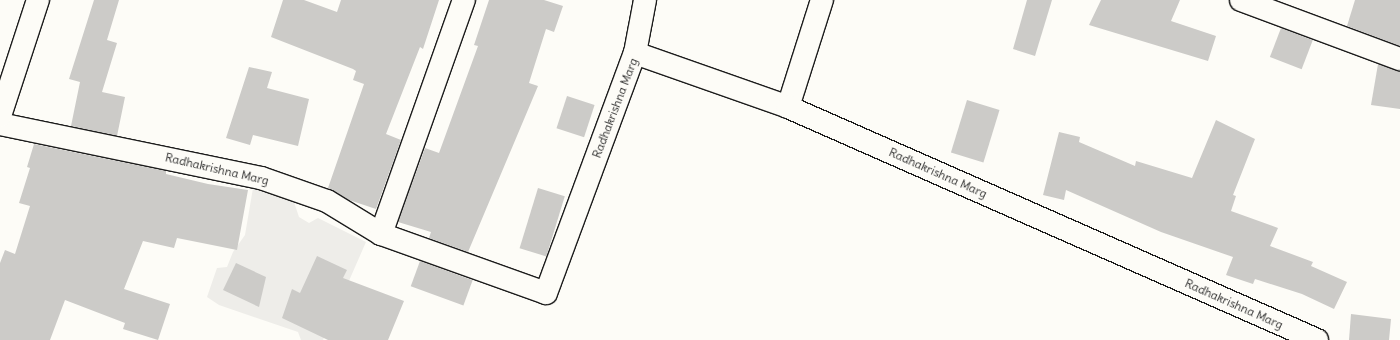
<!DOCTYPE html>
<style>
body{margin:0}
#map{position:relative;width:1400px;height:340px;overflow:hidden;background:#fdfcf7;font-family:Delius,sans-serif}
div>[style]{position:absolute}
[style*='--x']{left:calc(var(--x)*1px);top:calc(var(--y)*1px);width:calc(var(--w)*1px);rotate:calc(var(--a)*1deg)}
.built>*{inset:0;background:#eeede9}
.building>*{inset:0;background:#cccbc8;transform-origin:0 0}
.roads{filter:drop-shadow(1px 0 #1c1c1c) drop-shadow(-1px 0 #1c1c1c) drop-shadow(0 1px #1c1c1c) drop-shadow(0 -1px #1c1c1c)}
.minor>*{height:22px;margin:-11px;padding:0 11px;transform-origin:11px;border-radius:11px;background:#fdfcf7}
.trunk>*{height:22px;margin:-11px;padding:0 11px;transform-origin:11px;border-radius:11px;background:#fdfcf7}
span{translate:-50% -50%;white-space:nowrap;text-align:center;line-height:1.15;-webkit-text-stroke:3px #fdfcf7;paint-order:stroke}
.street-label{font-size:12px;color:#1c1c1c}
</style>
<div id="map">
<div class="built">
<div style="clip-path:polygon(253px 188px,294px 202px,299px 217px,309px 223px,318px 218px,366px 242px,323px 340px,301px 340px,298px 332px,219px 305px,207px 297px,217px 268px,227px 267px,233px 252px,245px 235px)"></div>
</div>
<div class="building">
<div style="clip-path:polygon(94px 0,119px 0,107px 40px,117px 43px,102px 92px,125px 97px,117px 136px,71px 126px,80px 82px,69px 79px)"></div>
<div style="clip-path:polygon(283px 0,304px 0,337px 12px,341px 0,439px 0,423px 49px,420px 47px,386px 134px,401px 140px,376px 209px,349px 200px,328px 188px,364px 84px,353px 80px,356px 71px,353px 69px,271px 37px)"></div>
<div style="clip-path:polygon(489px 0,544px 0,563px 6px,554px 32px,546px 29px,529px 83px,538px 86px,468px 252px,429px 238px,431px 232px,398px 222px,425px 148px,439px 153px,478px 46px,474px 45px)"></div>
<div style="clip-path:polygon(1027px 0,1052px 0,1035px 56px,1013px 49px)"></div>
<div style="clip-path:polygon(1101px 0,1180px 0,1171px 21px,1216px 36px,1208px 61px,1089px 25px)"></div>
<div style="clip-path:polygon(1355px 0,1400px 0,1400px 46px,1347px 26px)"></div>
<div style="left:1281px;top:28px;width:34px;height:31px;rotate:21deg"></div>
<div style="clip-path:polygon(1378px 64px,1400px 71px,1400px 109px,1371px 105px)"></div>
<div style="clip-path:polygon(249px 67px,272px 72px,267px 88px,309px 99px,298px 146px,253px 135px,250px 145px,226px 138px)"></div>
<div style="left:567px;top:96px;width:29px;height:34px;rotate:18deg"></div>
<div style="left:967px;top:100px;width:34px;height:55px;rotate:17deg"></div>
<div style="clip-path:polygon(1216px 120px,1255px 139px,1233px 195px,1236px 196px,1231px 211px,1278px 228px,1270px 246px,1313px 262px,1311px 266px,1347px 282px,1334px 309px,1302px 294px,1255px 279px,1253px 284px,1226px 275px,1233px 257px,1161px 232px,1066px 190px,1064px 200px,1043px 195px,1059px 132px,1080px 137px,1079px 142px,1135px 166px,1136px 161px,1192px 178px)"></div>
<div style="clip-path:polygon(34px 144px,166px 171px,166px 174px,208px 184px,248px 190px,237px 250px,177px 238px,174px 248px,143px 241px,124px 289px,170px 304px,158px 340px,123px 329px,125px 323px,65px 300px,50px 340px,0 340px,0 263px,5px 250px,15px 254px,30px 206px,19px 203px,30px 168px,27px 167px)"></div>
<div style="left:538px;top:188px;width:28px;height:63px;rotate:17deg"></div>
<div style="clip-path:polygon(317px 256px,347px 270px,343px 278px,404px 301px,388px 340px,328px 340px,282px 318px,292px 289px,300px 293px)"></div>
<div style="left:420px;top:261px;width:56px;height:27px;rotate:20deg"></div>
<div style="clip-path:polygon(236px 263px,266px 277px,259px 307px,223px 290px)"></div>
<div style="clip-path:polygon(1351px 314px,1391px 319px,1389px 340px,1349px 340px)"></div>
</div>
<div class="roads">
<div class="minor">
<div style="--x:1241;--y:0;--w:170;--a:20.4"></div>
<div style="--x:635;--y:53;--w:54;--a:-79.3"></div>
<div style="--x:788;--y:107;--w:112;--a:-72.4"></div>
<div style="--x:0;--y:124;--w:267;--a:11.7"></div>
<div style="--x:261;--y:178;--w:70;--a:19.2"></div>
<div style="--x:327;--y:201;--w:63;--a:31.4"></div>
<div style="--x:381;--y:234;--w:175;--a:19.7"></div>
<div style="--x:546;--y:293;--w:256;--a:-69.7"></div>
<div style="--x:635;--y:53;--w:162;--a:19.4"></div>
<div style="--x:788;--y:107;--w:578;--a:23.77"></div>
<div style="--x:381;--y:234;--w:248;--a:-70.5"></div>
</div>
<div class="trunk">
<div style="--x:0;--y:116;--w:122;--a:-71.9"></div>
</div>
</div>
<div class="street-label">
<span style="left:615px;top:108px;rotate:-69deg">Radhakrishna Marg</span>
<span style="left:217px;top:169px;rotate:13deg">Radhakrishna Marg</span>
<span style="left:938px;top:173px;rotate:24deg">Radhakrishna Marg</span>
<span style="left:1234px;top:304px;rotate:24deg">Radhakrishna Marg</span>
</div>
</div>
